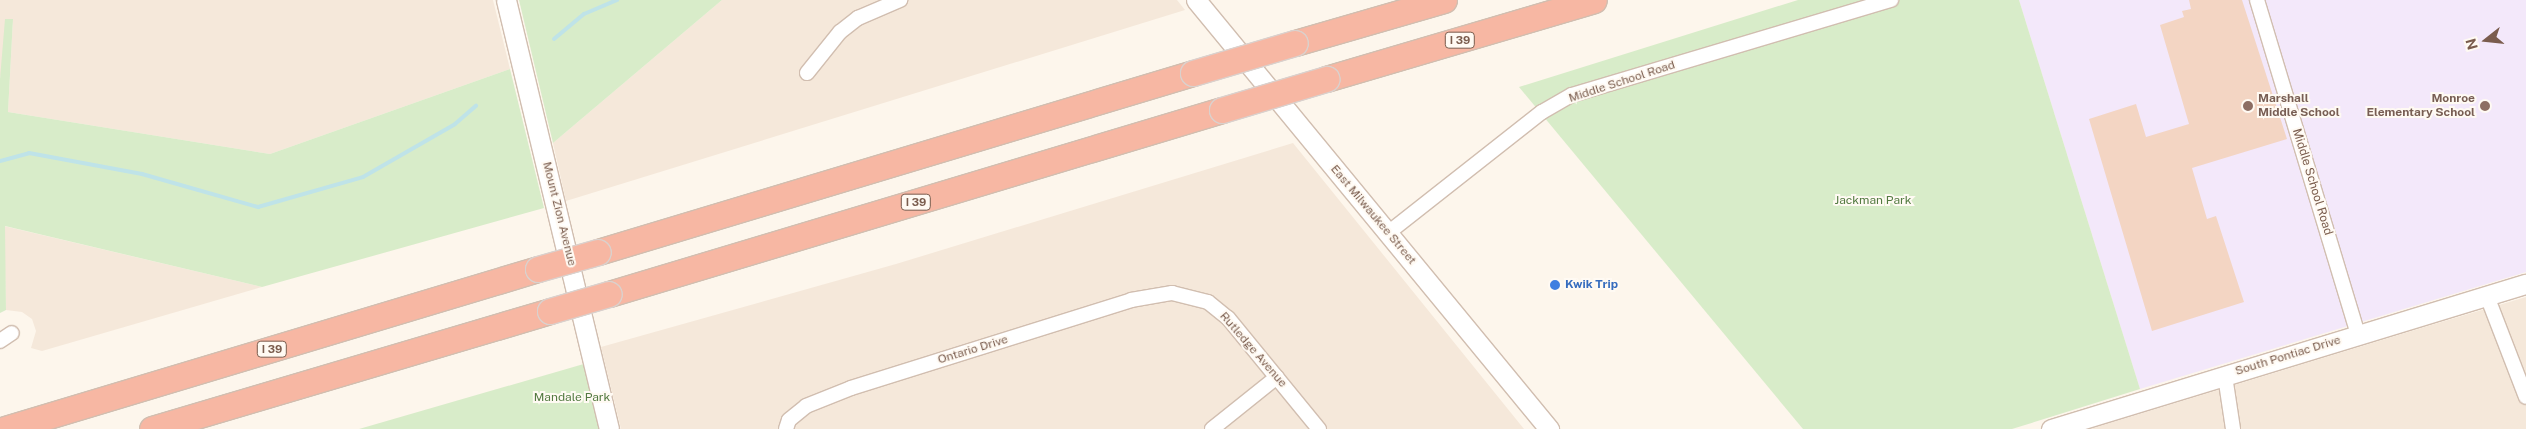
<!DOCTYPE html>
<style>
body{margin:0}
#map{position:relative;width:2526px;height:429px;overflow:hidden;background:#fdf6ec;font-family:"Public Sans",sans-serif}
div>[style]{position:absolute}
[style*='--x']{left:calc(var(--x)*1px);top:calc(var(--y)*1px);width:calc(var(--w)*1px);rotate:calc(var(--a)*1deg)}
.residential>*{inset:0;background:#f5e8da}
.education>*{inset:0;background:#f3e8fa}
.green>*{inset:0;background:#d8ecc9}
.stream>*{height:4px;margin:-2px;padding:0 2px;transform-origin:2px;border-radius:2px;background:#bfe3e8}
.building>*{inset:0;background:#f3d5c3}
.roads{filter:drop-shadow(1px 0 #d1beb0) drop-shadow(-1px 0 #d1beb0) drop-shadow(0 1px #d1beb0) drop-shadow(0 -1px #d1beb0)}
.street>*{height:14px;margin:-7px;padding:0 7px;transform-origin:7px;border-radius:7px;background:#fff}
.secondary>*{height:19px;margin:-9.5px;padding:0 9.5px;transform-origin:9.5px;border-radius:9.5px;background:#fff}
.highway>*{height:25px;margin:-12.5px;padding:0 12.5px;transform-origin:12.5px;border-radius:12.5px;background:#f7b7a3}
.bridges{filter:drop-shadow(1px 0 #dad1cd) drop-shadow(-1px 0 #dad1cd) drop-shadow(0 1px #dad1cd) drop-shadow(0 -1px #dad1cd)}
.highway-bridge>*{height:25px;margin:-12.5px;padding:0 12.5px;transform-origin:12.5px;border-radius:12.5px;background:#f7b7a3}
.dots>*{width:14px;height:14px;translate:-50% -50%;box-sizing:border-box;border:2px solid #fffaf3;border-radius:50%}
span{translate:-50% -50%;white-space:nowrap;text-align:center;line-height:1.15;-webkit-text-stroke:4px #fffaf3;paint-order:stroke}
.shield-label span{padding:1px 4px;background:#fffaf3;border:1px solid;border-radius:4px;-webkit-text-stroke-width:0}
.shield-label{font-size:11px;color:#7a5c4d;font-weight:700}
.street-label{font-size:12px;color:#7a5c4d}
.education-label{font-size:12px;color:#785e54;font-weight:700}
.left{translate:0 -50%;text-align:left}
.right{translate:-100% -50%;text-align:right}
.park-label{font-size:12px;color:#537a41}
.shop-label{font-size:12px;color:#366cbe;font-weight:700}
.north{position:absolute;left:2461px;top:15px;width:50px;height:50px;-webkit-text-stroke:4px #fffaf3;paint-order:stroke;rotate:254deg;font-size:14px;font-weight:700;line-height:20px;text-align:center;color:#7a5c4d}
.north::after{content:'';display:block;margin:auto;width:18px;height:22px;background:#7a5c4d;clip-path:polygon(50% 0,100% 100%,50% 72%,0 100%)}
</style>
<div id="map">
<div class="residential">
<div style="clip-path:polygon(0 0,493px 0,510px 69px,270px 154px,8px 112px,13px 19px,0 79px)"></div>
<div style="clip-path:polygon(722px 0,1177px 0,1185px 10px,566px 201px,553px 143px)"></div>
<div style="clip-path:polygon(1293px 143px,1524px 429px,621px 429px,601px 347px,896px 264px)"></div>
<div style="clip-path:polygon(4px 226px,262px 287px,42px 351px,31px 348px,36px 331px,32px 319px,22px 312px,6px 310px)"></div>
<div style="clip-path:polygon(2526px 297px,2526px 429px,2090px 429px,2428px 326px)"></div>
</div>
<div class="education">
<div style="clip-path:polygon(2019px 0,2526px 0,2526px 272px,2140px 389px)"></div>
</div>
<div class="green">
<div style="clip-path:polygon(519px 0,722px 0,553px 143px)"></div>
<div style="clip-path:polygon(1798px 0,2019px 0,2140px 389px,2012px 429px,1803px 429px,1519px 87px)"></div>
<div style="clip-path:polygon(5px 19px,13px 19px,8px 112px,270px 154px,510px 69px,544px 208px,262px 287px,5px 226px,6px 310px,0 313px,0 79px)"></div>
<div style="clip-path:polygon(594px 361px,609px 429px,359px 429px)"></div>
</div>
<div class="stream">
<div style="--x:554;--y:39;--w:39;--a:-40"></div>
<div style="--x:584;--y:14;--w:36;--a:-23"></div>
<div style="--x:0;--y:161;--w:30;--a:-15"></div>
<div style="--x:29;--y:153;--w:115;--a:10.5"></div>
<div style="--x:142;--y:174;--w:121;--a:15.9"></div>
<div style="--x:258;--y:207;--w:109;--a:-15.9"></div>
<div style="--x:363;--y:177;--w:106;--a:-29.9"></div>
<div style="--x:455;--y:124;--w:28;--a:-41"></div>
</div>
<div class="building">
<div style="clip-path:polygon(2189px 0,2242px 0,2287px 139px,2192px 168px,2207px 219px,2216px 216px,2244px 302px,2152px 331px,2089px 119px,2136px 104px,2146px 137px,2189px 124px,2160px 25px,2184px 17px,2182px 11px,2191px 9px)"></div>
</div>
<div class="roads">
<div class="street">
<div style="--x:2257;--y:0;--w:350;--a:73.2"></div>
<div style="--x:807;--y:73;--w:53;--a:-51.2"></div>
<div style="--x:840;--y:32;--w:23;--a:-38"></div>
<div style="--x:858;--y:18;--w:46;--a:-23.2"></div>
<div style="--x:1388;--y:233;--w:196;--a:-38.2"></div>
<div style="--x:1542;--y:112;--w:34;--a:-30"></div>
<div style="--x:1572;--y:95;--w:333;--a:-16.6"></div>
<div style="--x:2487;--y:296;--w:108;--a:68.9"></div>
<div style="--x:0;--y:341;--w:14;--a:-34"></div>
<div style="--x:2225;--y:376;--w:54;--a:81.4"></div>
<div style="--x:786;--y:429;--w:9;--a:-72"></div>
<div style="--x:789;--y:420;--w:22;--a:-39"></div>
<div style="--x:806;--y:406;--w:48;--a:-21.8"></div>
<div style="--x:851;--y:388;--w:294;--a:-17.4"></div>
<div style="--x:1131;--y:300;--w:42;--a:-9.7"></div>
<div style="--x:1172;--y:293;--w:37;--a:14"></div>
<div style="--x:1208;--y:302;--w:26;--a:39"></div>
<div style="--x:1228;--y:318;--w:144;--a:50.7"></div>
<div style="--x:1212;--y:429;--w:83;--a:-38.7"></div>
</div>
<div class="secondary">
<div style="--x:506;--y:0;--w:441;--a:76.5"></div>
<div style="--x:1196;--y:0;--w:556;--a:50.55"></div>
<div style="--x:2051;--y:429;--w:497;--a:-17"></div>
</div>
<div class="highway">
<div style="--x:1295;--y:43;--w:155;--a:-16.1"></div>
<div style="--x:1326;--y:79;--w:279;--a:-16.4"></div>
<div style="--x:598;--y:252;--w:621;--a:-16.74"></div>
<div style="--x:609;--y:294;--w:640;--a:-16.71"></div>
<div style="--x:5;--y:429;--w:556;--a:-16.71"></div>
<div style="--x:152;--y:429;--w:415;--a:-16.5"></div>
</div>
</div>
<div class="bridges">
<div class="highway-bridge">
<div style="--x:1193;--y:73;--w:106;--a:-16.4"></div>
<div style="--x:1222;--y:110;--w:109;--a:-16.6"></div>
<div style="--x:538;--y:269;--w:62;--a:-15.8"></div>
<div style="--x:550;--y:311;--w:61;--a:-16.1"></div>
</div>
</div>
<div class="dots">
<div style="left:2248px;top:106px;background:#8d6e63"></div>
<div style="left:2485px;top:106px;background:#8d6e63"></div>
<div style="left:1555px;top:285px;background:#3f7fe0"></div>
</div>
<div class="shield-label">
<span style="left:1460px;top:40px">I 39</span>
<span style="left:916px;top:202px">I 39</span>
<span style="left:272px;top:349px">I 39</span>
</div>
<div class="street-label">
<span style="left:1622px;top:82px;rotate:-18deg">Middle School Road</span>
<span style="left:2312px;top:182px;rotate:73deg">Middle School Road</span>
<span style="left:559px;top:214px;rotate:76deg">Mount Zion Avenue</span>
<span style="left:1373px;top:215px;rotate:50deg">East Milwaukee Street</span>
<span style="left:973px;top:350px;rotate:-17deg">Ontario Drive</span>
<span style="left:1253px;top:350px;rotate:49deg">Rutledge Avenue</span>
<span style="left:2288px;top:356px;rotate:-17deg">South Pontiac Drive</span>
</div>
<div class="education-label">
<span class="left" style="left:2258px;top:106px">Marshall<br>Middle School</span>
<span class="right" style="left:2475px;top:106px">Monroe<br>Elementary School</span>
</div>
<div class="park-label">
<span style="left:1873px;top:201px">Jackman Park</span>
<span style="left:572px;top:398px">Mandale Park</span>
</div>
<div class="shop-label">
<span class="left" style="left:1565px;top:285px">Kwik Trip</span>
</div>
<div class="north">N</div>
</div>
